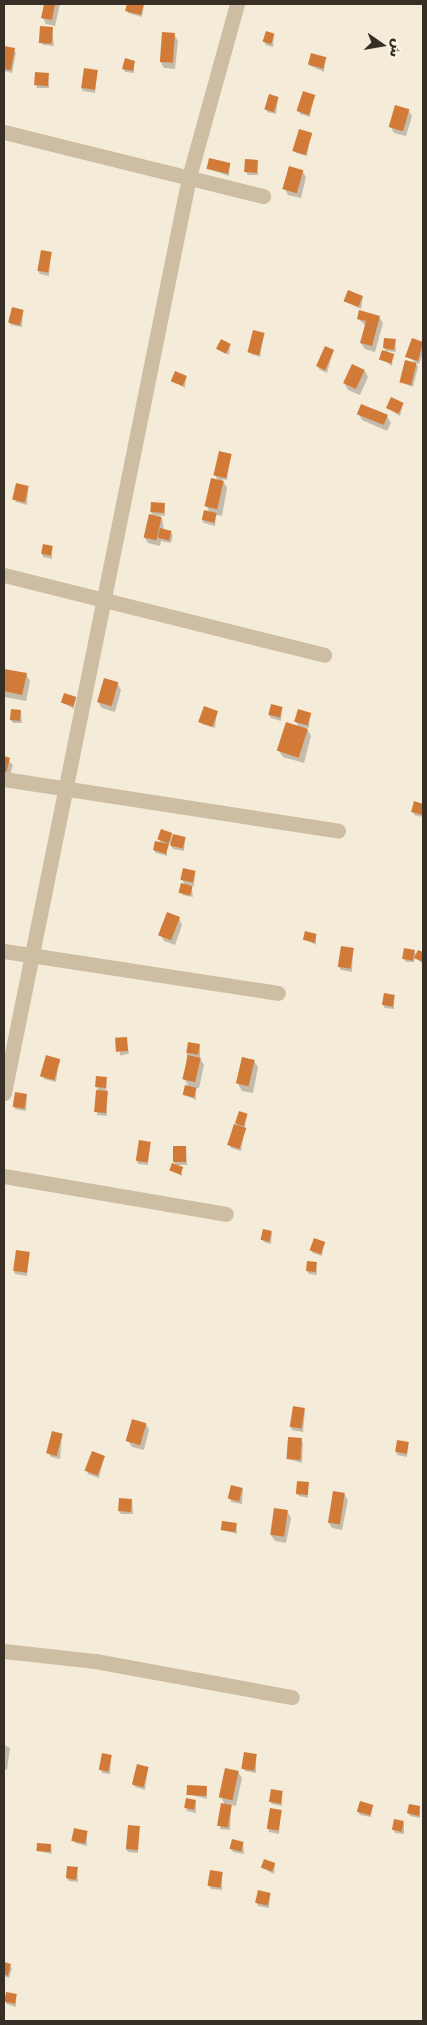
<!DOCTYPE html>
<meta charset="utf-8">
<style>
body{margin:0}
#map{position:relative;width:427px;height:2025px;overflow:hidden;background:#f4ecd8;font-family:"DejaVu Sans",Cairo,sans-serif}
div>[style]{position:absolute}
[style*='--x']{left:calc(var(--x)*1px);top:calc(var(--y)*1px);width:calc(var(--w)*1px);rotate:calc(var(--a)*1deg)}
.shadow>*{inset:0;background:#0003;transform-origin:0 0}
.building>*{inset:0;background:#d27b38;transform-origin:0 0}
.street>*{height:15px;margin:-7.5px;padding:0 7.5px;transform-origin:7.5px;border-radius:7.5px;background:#cdbea3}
span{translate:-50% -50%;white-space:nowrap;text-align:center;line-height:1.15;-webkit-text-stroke:4px #fbf5e5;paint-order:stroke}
.frame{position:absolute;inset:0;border:5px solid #372f26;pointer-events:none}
.north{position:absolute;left:357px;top:20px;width:50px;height:50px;-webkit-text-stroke:4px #fbf5e5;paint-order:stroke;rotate:103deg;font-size:14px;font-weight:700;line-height:20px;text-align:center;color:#372f26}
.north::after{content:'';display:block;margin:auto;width:18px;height:22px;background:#372f26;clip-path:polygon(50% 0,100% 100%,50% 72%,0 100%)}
</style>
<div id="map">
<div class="shadow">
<div style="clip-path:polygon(45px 4px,60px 4px,55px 26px,46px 24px,43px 18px)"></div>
<div style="clip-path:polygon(128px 4px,144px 4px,142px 17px,128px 13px)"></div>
<div style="clip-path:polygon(52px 28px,54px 46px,43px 45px,41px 42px)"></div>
<div style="clip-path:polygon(174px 34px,178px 41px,175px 69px,164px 68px,160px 61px)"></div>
<div style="clip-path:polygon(274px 35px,273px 47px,266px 45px,264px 42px)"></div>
<div style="clip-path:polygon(5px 48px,16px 52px,12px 73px,4px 71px)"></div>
<div style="clip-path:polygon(325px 58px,324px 72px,309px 65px)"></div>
<div style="clip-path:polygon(134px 62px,134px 73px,125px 72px,124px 69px)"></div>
<div style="clip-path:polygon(97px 71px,95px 93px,83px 91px,81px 88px)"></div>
<div style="clip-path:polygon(48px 75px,49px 88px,37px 88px,36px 85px)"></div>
<div style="clip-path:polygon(314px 96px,310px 117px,300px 114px,299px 111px)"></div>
<div style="clip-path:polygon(278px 98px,276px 114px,267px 112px,266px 109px)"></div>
<div style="clip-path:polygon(408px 110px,412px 116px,406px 136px,394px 133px,391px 127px)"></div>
<div style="clip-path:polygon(311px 134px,307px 156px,296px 153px,294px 150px)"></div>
<div style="clip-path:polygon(257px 161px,258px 175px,248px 175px,246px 172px)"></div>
<div style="clip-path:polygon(230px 164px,229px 176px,208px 169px)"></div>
<div style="clip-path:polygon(302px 171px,306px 177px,301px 198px,288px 195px,285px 189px)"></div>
<div style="clip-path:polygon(51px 253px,49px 276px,40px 274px,38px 271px)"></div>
<div style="clip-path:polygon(363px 297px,361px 309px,345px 301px)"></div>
<div style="clip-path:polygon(23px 311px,22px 327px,11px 325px,9px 322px)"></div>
<div style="clip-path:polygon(379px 317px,383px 323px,375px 352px,365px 349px,361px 343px,366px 326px,358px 319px)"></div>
<div style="clip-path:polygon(264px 334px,260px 357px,251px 354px,249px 351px)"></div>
<div style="clip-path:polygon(395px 340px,396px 352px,386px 351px,384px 348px)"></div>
<div style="clip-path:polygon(413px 340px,423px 343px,423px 353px,419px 364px,415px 362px,418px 367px,413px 387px,400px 382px,415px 362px,407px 356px)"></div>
<div style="clip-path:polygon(230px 345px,229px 355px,218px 349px)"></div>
<div style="clip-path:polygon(333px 351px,327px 373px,320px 370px,318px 367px)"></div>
<div style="clip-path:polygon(393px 355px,392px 366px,381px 359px)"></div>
<div style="clip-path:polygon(365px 371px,368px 377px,360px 395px,348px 390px,344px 383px)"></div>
<div style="clip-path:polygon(186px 377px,185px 388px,173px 380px)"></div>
<div style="clip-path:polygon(403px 404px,400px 416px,387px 408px)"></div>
<div style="clip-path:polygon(358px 413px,387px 416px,391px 423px,387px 431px,362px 420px)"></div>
<div style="clip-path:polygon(231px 455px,227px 480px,222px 479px,227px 488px,222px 516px,216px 515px,215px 526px,204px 523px,202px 520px,210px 513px,207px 507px,218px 481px,215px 475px)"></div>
<div style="clip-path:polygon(28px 487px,27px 505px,16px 502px,14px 499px)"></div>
<div style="clip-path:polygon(164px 505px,165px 516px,153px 515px,151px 512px)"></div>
<div style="clip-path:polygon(162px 518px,164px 530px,173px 535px,171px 543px,161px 541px,160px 546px,148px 543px,144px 537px)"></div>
<div style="clip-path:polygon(52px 548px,52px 559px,43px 557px,42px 554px)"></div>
<div style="clip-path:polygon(5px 670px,26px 674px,30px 681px,26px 701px,5px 697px)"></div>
<div style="clip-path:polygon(117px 683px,121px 690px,115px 712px,102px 708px,98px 702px)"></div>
<div style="clip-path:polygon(75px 698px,74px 709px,63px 703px)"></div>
<div style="clip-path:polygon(282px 708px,281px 721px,271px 718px,269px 715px)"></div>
<div style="clip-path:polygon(21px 711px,22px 723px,13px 723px,11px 720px)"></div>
<div style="clip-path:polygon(217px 712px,215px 728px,202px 724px,200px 722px)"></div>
<div style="clip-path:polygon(310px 714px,309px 728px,306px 727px,311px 736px,304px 763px,283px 757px,279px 751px,299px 727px,296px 722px)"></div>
<div style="clip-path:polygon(4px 757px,13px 765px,9px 778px,4px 777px)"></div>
<div style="clip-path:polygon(414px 803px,423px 805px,423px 817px,414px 815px)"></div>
<div style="clip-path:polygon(171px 834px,173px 838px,185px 838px,184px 851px,173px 849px,170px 844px,167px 844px,167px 856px,156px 853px,154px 850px,161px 844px,159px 839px)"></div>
<div style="clip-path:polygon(195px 873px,194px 886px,191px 885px,193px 897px,182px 895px,185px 885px,182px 880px)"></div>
<div style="clip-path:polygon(179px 918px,182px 925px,175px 945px,164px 941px,160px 934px)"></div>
<div style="clip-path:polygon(316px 935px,316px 945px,305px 939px)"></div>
<div style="clip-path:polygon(353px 949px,352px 972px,341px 970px,339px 967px)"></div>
<div style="clip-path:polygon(414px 951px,417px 956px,418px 951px,423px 953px,423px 964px,415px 957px,414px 962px,406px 962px,404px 959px)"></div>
<div style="clip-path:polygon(394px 996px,394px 1009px,385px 1008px,383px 1005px)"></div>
<div style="left:126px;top:1038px;width:16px;height:9px;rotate:79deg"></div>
<div style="clip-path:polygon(200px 1045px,200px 1058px,204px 1065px,199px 1088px,195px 1088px,196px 1100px,184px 1095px,189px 1087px,185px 1080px,187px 1053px)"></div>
<div style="clip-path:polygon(59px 1060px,56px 1082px,44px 1079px,43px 1076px)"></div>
<div style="clip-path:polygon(254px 1061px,258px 1067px,253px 1093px,242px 1091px,238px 1084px)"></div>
<div style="clip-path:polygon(106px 1078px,107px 1116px,97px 1115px,99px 1091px,96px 1086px)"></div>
<div style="clip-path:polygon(27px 1095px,26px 1111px,15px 1109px,14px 1106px)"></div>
<div style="clip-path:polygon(247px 1115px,241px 1151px,231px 1148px,230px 1145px,238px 1127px,236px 1123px)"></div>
<div style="clip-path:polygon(150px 1143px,148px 1165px,138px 1164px,137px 1161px)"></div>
<div style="clip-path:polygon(186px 1147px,187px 1165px,176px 1165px,174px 1162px)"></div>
<div style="clip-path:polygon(182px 1168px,182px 1176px,170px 1170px)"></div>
<div style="clip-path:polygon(272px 1232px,271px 1244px,264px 1242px,262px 1239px)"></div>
<div style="clip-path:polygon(324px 1243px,322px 1256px,313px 1253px,311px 1250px)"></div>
<div style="clip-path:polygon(29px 1253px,27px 1276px,15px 1274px,14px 1271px)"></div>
<div style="clip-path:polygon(316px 1263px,317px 1275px,309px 1274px,307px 1271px)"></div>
<div style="clip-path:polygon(305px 1410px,303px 1432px,292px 1430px,291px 1427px)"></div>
<div style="clip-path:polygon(146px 1424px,149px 1430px,144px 1450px,132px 1447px,128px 1441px)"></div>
<div style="clip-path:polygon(62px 1435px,60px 1459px,51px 1457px,49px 1454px)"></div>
<div style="clip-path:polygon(290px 1439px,303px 1442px,302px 1463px,288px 1459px)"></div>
<div style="clip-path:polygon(408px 1444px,407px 1457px,397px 1455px,396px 1452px)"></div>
<div style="clip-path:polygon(104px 1457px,99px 1478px,88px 1474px,87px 1471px)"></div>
<div style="clip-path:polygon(308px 1483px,308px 1498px,299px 1496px,297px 1493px)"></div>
<div style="clip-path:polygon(243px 1489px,242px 1504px,231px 1502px,230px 1499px)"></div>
<div style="clip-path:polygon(344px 1494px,348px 1500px,342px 1530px,332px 1528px,328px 1522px)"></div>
<div style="clip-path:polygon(132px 1500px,133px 1514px,121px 1514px,119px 1511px)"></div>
<div style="clip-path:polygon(287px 1511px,291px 1518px,286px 1543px,275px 1541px,271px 1535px)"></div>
<div style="clip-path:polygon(236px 1524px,237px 1534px,222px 1530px)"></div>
<div style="clip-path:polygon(4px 1745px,10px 1748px,7px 1770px,4px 1769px)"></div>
<div style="clip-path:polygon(111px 1756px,110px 1774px,102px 1773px,101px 1770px)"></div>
<div style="clip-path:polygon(256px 1756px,256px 1773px,245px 1771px,243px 1768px)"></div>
<div style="clip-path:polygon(148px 1768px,145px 1790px,135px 1787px,133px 1784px)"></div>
<div style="clip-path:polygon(238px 1772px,242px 1778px,236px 1806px,231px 1805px,230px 1830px,220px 1829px,225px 1805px,221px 1797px)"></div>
<div style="clip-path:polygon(206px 1787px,207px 1799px,188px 1794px)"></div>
<div style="clip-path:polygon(282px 1792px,282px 1806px,272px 1804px,270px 1801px)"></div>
<div style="clip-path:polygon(196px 1801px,196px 1813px,187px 1811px,186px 1808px)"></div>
<div style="clip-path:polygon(372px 1806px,371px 1817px,360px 1815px,358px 1812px)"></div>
<div style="clip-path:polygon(420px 1807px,420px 1818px,410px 1816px,408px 1813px)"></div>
<div style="clip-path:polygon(281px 1811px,279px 1834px,269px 1832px,268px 1829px)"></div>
<div style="clip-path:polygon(404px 1823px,404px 1834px,395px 1833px,394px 1830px)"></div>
<div style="clip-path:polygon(139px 1827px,138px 1853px,128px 1852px,126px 1849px)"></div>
<div style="clip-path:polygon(87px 1832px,87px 1846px,75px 1843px,73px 1840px)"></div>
<div style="clip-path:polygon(243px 1843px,244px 1854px,233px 1852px,231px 1849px)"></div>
<div style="clip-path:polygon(51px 1845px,52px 1854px,38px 1851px)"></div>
<div style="clip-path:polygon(275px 1864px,274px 1874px,262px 1868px)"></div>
<div style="clip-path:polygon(77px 1869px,78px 1882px,69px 1881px,67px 1878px)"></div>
<div style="clip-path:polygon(222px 1873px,222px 1890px,211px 1889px,210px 1886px)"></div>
<div style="clip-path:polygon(270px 1894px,269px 1908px,258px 1906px,257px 1903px)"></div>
<div style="clip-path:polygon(4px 1964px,12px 1968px,9px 1978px,4px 1976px)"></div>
<div style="clip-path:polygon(16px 1996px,16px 2007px,7px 2004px,5px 2001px)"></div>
</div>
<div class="building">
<div style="clip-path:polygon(44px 4px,55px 4px,52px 20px,41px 18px)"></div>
<div style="clip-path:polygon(127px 4px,144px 4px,141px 15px,125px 11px)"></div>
<div style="left:40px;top:26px;width:13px;height:17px;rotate:4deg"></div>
<div style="left:266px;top:31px;width:9px;height:11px;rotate:18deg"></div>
<div style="left:162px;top:32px;width:13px;height:30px;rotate:4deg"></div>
<div style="clip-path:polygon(4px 46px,15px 48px,11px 70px,4px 69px)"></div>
<div style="left:311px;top:53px;width:16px;height:12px;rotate:15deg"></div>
<div style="clip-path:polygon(125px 58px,135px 61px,133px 71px,122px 69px)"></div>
<div style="left:84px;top:68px;width:14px;height:20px;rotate:8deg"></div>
<div style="left:35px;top:72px;width:14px;height:13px;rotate:4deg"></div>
<div style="left:303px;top:91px;width:13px;height:21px;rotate:18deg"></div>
<div style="left:269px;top:94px;width:10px;height:16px;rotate:17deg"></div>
<div style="left:395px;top:105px;width:15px;height:23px;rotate:16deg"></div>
<div style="left:299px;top:129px;width:14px;height:23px;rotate:17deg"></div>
<div style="left:209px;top:158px;width:22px;height:11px;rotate:13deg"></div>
<div style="left:245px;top:159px;width:13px;height:13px;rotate:4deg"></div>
<div style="left:289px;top:166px;width:15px;height:24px;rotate:16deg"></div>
<div style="left:41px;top:250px;width:11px;height:21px;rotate:10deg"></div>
<div style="left:348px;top:290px;width:16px;height:12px;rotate:22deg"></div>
<div style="left:12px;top:307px;width:12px;height:16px;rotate:14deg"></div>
<div style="clip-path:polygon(359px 310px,380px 316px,372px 346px,360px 343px,366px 321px,357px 319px)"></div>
<div style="left:253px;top:330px;width:12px;height:23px;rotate:14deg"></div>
<div style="clip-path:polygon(384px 338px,396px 339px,394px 350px,383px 348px)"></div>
<div style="clip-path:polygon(412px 338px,423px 342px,418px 361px,405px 357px)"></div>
<div style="left:221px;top:339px;width:11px;height:11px;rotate:27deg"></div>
<div style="left:325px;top:346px;width:10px;height:22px;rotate:24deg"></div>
<div style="left:382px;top:350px;width:13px;height:10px;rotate:18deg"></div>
<div style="left:405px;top:360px;width:12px;height:23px;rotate:14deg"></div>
<div style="left:352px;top:364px;width:14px;height:21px;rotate:25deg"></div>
<div style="left:175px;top:371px;width:13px;height:11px;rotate:23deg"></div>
<div style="left:391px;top:397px;width:14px;height:12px;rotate:25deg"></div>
<div style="left:361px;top:404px;width:29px;height:11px;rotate:22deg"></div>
<div style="left:219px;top:451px;width:13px;height:25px;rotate:13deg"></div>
<div style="left:211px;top:478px;width:13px;height:29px;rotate:13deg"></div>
<div style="left:16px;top:483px;width:13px;height:17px;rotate:13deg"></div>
<div style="left:151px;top:502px;width:14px;height:10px;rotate:4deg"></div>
<div style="left:204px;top:510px;width:13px;height:10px;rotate:13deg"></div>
<div style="left:149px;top:514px;width:13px;height:24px;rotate:13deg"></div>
<div style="left:160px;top:528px;width:12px;height:10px;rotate:14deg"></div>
<div style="left:43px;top:544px;width:10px;height:10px;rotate:11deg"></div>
<div style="clip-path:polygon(4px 669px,27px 673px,22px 695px,4px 691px)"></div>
<div style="left:104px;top:678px;width:15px;height:25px;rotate:16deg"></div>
<div style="left:64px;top:693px;width:13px;height:10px;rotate:18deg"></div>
<div style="left:271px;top:704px;width:12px;height:11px;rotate:14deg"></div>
<div style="left:204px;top:706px;width:15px;height:17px;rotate:20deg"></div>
<div style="left:11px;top:709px;width:10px;height:11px;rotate:6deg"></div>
<div style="left:298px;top:709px;width:14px;height:13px;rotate:17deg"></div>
<div style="left:286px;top:722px;width:23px;height:30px;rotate:18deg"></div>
<div style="clip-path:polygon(4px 756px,10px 758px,6px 773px,4px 772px)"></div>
<div style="clip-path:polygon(414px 801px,423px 804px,423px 815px,411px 812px)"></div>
<div style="left:161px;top:829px;width:12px;height:11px;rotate:20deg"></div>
<div style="left:173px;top:834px;width:13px;height:12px;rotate:13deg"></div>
<div style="clip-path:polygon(155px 841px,169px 844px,166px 854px,153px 850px)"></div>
<div style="left:183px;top:868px;width:13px;height:12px;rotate:13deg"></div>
<div style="left:181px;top:883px;width:12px;height:10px;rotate:14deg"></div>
<div style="left:167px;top:912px;width:14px;height:25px;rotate:21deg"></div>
<div style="left:305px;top:931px;width:12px;height:9px;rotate:14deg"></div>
<div style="left:341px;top:946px;width:13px;height:21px;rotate:9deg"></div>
<div style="left:404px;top:948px;width:11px;height:11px;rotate:10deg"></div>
<div style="clip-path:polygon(418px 950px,423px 952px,423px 962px,414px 958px)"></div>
<div style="left:384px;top:993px;width:11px;height:12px;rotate:10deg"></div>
<div style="left:127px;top:1037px;width:14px;height:12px;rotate:86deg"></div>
<div style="left:188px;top:1042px;width:12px;height:11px;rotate:9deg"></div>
<div style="left:46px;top:1055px;width:15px;height:22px;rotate:16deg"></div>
<div style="left:188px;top:1055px;width:13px;height:25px;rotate:13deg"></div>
<div style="left:242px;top:1057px;width:13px;height:27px;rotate:13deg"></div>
<div style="left:96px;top:1076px;width:11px;height:11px;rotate:5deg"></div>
<div style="left:185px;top:1085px;width:12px;height:10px;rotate:14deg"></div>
<div style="left:96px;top:1090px;width:12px;height:22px;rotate:5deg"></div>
<div style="left:15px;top:1092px;width:12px;height:15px;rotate:9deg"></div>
<div style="left:239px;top:1111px;width:9px;height:13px;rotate:18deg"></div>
<div style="left:234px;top:1124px;width:13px;height:22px;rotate:18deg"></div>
<div style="left:139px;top:1140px;width:12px;height:21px;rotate:9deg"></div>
<div style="left:173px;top:1146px;width:13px;height:16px"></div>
<div style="left:172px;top:1163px;width:12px;height:8px;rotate:20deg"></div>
<div style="left:263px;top:1229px;width:9px;height:11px;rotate:13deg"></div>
<div style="left:314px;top:1238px;width:12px;height:13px;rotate:20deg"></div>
<div style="left:16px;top:1250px;width:14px;height:21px;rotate:8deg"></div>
<div style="left:307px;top:1261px;width:10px;height:10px;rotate:6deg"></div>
<div style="left:293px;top:1406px;width:12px;height:21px;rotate:9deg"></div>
<div style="left:132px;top:1419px;width:15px;height:23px;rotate:16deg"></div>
<div style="left:52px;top:1431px;width:11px;height:23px;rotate:15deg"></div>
<div style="left:288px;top:1437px;width:14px;height:22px;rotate:4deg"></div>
<div style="left:397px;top:1440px;width:12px;height:12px;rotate:9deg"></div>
<div style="left:92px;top:1451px;width:14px;height:21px;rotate:21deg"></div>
<div style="left:297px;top:1481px;width:12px;height:13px;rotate:5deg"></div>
<div style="left:231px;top:1485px;width:12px;height:14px;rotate:14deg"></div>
<div style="left:333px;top:1491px;width:12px;height:32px;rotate:9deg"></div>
<div style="left:119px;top:1498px;width:13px;height:13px;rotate:4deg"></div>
<div style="left:274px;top:1508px;width:14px;height:27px;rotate:8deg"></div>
<div style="left:222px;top:1521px;width:15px;height:9px;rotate:8deg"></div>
<div style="left:244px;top:1752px;width:13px;height:17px;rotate:9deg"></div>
<div style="left:102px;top:1753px;width:10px;height:17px;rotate:11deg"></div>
<div style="left:137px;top:1764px;width:12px;height:21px;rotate:14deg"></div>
<div style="left:225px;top:1768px;width:14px;height:30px;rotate:12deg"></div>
<div style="left:187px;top:1785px;width:20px;height:10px;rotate:3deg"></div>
<div style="left:271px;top:1789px;width:12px;height:13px;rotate:9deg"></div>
<div style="left:186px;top:1798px;width:10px;height:10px;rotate:11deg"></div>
<div style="left:360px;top:1801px;width:14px;height:11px;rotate:17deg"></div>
<div style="left:221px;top:1803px;width:11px;height:23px;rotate:10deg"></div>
<div style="clip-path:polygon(409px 1804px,420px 1806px,419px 1816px,407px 1813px)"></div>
<div style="left:270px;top:1808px;width:12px;height:21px;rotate:9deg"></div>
<div style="left:394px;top:1819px;width:10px;height:11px;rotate:11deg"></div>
<div style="left:128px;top:1825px;width:12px;height:24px;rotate:5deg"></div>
<div style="left:74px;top:1828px;width:14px;height:13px;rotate:12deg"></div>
<div style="left:232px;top:1839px;width:12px;height:10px;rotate:14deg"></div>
<div style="left:37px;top:1843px;width:14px;height:8px;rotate:4deg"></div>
<div style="left:264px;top:1859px;width:12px;height:9px;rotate:20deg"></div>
<div style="clip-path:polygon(67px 1866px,78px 1867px,76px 1880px,66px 1878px)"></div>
<div style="left:210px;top:1870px;width:13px;height:16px;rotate:9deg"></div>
<div style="left:258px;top:1890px;width:13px;height:13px;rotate:13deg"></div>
<div style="clip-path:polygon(4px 1962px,11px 1964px,8px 1976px,4px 1974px)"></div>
<div style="left:6px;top:1992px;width:11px;height:10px;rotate:10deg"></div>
</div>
<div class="street">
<div style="--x:4;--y:132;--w:267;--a:13.9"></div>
<div style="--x:4;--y:575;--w:330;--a:14"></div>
<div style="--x:4;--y:779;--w:338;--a:8.8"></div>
<div style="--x:4;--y:951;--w:277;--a:8.7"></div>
<div style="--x:4;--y:1093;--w:934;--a:-78.58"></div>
<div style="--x:189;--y:177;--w:180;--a:-74.5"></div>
<div style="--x:4;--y:1176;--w:225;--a:9.7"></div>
<div style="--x:4;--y:1651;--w:92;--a:6.3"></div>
<div style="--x:95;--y:1661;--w:200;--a:10.4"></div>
</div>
<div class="frame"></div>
<div class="north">ش</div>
</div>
